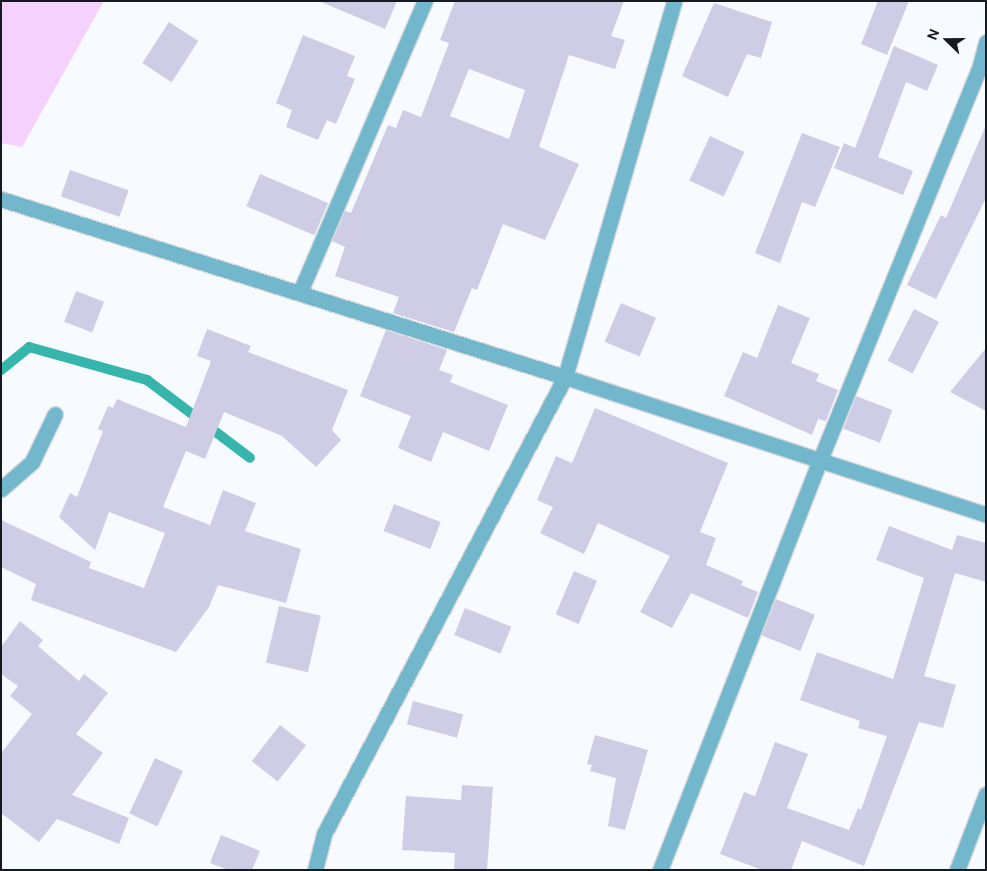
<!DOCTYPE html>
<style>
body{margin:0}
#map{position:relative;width:987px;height:871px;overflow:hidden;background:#f7fbff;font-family:"DM Sans",sans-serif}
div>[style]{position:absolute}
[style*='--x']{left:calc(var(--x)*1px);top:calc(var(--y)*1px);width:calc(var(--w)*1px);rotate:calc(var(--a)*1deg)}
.green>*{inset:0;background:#f4d2fd}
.stream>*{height:10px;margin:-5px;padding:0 5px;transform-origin:5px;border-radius:5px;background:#35b5ac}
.building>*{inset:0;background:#cecde5;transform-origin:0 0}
.roads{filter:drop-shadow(1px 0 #d3d7db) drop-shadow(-1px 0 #d3d7db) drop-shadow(0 1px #d3d7db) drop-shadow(0 -1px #d3d7db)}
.minor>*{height:15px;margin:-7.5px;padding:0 7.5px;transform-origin:7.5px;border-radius:7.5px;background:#73b7cd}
span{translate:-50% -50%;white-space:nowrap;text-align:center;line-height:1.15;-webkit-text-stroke:4px #f7fbff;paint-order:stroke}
.frame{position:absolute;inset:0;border:2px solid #151a21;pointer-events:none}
.north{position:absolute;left:922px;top:15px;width:50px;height:50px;-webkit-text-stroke:4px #f7fbff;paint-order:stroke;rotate:292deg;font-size:14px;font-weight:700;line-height:20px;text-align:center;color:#151a21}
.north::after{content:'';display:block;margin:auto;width:18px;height:22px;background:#151a21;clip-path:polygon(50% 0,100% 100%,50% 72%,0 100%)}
</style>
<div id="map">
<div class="green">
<div style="clip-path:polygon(1px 1px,104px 1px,22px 147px,1px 143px)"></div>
</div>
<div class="stream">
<div style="--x:1;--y:370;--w:36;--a:-39"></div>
<div style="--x:29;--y:347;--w:123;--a:15.6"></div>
<div style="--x:147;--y:380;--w:129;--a:37.1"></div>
</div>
<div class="building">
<div style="clip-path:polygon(319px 1px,397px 1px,385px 29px)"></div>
<div style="clip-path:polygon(evenodd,455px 1px,624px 1px,611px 36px,625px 40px,615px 69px,569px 55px,539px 147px,579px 164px,545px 240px,503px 224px,477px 290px,472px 288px,454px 332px,393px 313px,399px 297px,335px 276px,345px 247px,332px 241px,345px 211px,351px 213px,388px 125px,396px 128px,403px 110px,421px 117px,449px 43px,440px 40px,455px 1px,469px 69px,525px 90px,509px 139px,450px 116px,469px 69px)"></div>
<div style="clip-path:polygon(878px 1px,909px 1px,887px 55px,861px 44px)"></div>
<div style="clip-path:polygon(714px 3px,772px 22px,761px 58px,747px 54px,728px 97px,682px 76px)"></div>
<div style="left:169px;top:22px;width:35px;height:49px;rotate:33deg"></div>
<div style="clip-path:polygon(303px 35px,355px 56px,347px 76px,355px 79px,336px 124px,327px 120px,318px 140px,286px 127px,292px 110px,276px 103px)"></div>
<div style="clip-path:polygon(894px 46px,938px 65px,927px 91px,906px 82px,878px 157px,913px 171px,903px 195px,834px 168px,844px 143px,855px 148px)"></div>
<div style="clip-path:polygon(986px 125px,986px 198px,936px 299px,907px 285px,941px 215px,946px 218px)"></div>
<div style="clip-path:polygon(802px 133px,840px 147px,815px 207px,802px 202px,780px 263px,755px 253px)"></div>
<div style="left:710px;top:136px;width:38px;height:49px;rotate:25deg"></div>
<div style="left:70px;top:170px;width:62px;height:28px;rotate:19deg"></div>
<div style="left:260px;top:174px;width:74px;height:35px;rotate:23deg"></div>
<div style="left:76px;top:291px;width:30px;height:33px;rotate:21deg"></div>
<div style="left:621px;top:303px;width:38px;height:42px;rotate:23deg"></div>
<div style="clip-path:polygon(778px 305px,810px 318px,791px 363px,819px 374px,816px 381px,838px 390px,826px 421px,818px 419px,812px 435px,724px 396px,743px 352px,757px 358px)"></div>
<div style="left:914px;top:309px;width:28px;height:58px;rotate:27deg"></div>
<div style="clip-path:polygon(207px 329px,251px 346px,248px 352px,348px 390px,332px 430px,341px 440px,316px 467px,282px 436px,224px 412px,205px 459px,186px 451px,163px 507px,210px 525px,223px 490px,256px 503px,245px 531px,301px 549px,286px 603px,218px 585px,209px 607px,176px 652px,31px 600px,36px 584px,1px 567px,1px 520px,91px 562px,89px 568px,144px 588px,165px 533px,109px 512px,95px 550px,59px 517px,70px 493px,77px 497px,103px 431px,98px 429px,108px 406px,113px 408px,117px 399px,186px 427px,211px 361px,197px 356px)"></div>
<div style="clip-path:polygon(386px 330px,447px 350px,439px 370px,453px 375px,450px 382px,508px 405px,489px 451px,443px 432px,431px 462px,398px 448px,411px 416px,360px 396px)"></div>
<div style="clip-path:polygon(986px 348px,986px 411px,950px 392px)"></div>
<div style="left:856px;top:396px;width:39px;height:35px;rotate:21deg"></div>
<div style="clip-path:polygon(595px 408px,728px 463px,700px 532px,716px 538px,706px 565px,743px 581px,741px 585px,758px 592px,748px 618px,691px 593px,672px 628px,640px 612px,670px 556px,598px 523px,584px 554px,540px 533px,553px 507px,537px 500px,556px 456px,572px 463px)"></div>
<div style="left:394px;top:504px;width:50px;height:29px;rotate:21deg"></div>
<div style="clip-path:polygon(889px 526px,952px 550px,957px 535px,986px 543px,986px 582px,955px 573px,924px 676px,956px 685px,943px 728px,919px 722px,864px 866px,802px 841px,791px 870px,762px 870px,720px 854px,744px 792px,755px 796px,775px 742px,808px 754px,787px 808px,849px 830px,858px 808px,861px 810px,887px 736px,858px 728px,860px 721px,800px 700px,817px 652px,893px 679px,924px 578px,876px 560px)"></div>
<div style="left:574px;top:571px;width:25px;height:47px;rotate:23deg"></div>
<div style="left:776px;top:599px;width:42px;height:39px;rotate:22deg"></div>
<div style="left:279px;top:606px;width:43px;height:58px;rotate:13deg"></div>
<div style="left:465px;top:608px;width:50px;height:29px;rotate:22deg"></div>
<div style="clip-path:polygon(20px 621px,43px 640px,38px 646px,79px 681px,84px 674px,108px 693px,76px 734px,103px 753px,72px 795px,129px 818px,119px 844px,57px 819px,39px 842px,1px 813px,1px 753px,32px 714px,10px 696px,18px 686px,1px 674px,1px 647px)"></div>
<div style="left:413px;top:701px;width:52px;height:24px;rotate:15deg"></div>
<div style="left:280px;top:725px;width:33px;height:46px;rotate:38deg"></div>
<div style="clip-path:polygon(595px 735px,648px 750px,625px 830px,608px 826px,616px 778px,590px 771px,592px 765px,587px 764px)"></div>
<div style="left:155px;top:758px;width:31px;height:61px;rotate:25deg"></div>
<div style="clip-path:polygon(462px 785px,493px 787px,487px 870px,454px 870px,455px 853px,402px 850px,406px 796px,461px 800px)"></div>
<div style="clip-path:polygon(221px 835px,260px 851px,252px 870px,228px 870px,210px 863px)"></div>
</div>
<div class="roads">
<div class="minor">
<div style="--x:1;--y:199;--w:591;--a:17.52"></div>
<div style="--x:565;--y:377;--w:443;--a:18.1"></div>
<div style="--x:300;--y:292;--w:317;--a:-66.8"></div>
<div style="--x:1;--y:489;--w:41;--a:-41.1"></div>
<div style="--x:32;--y:462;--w:53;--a:-64.4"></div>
<div style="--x:315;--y:870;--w:37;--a:-76"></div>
<div style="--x:324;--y:834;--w:517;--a:-62.19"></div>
<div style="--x:565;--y:377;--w:391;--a:-73.8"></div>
<div style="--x:660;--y:870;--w:440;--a:-68.7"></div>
<div style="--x:820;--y:460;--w:422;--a:-67.9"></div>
<div style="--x:979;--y:69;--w:28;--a:-75"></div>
<div style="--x:957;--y:870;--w:81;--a:-69.1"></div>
</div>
</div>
<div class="frame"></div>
<div class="north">N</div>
</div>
